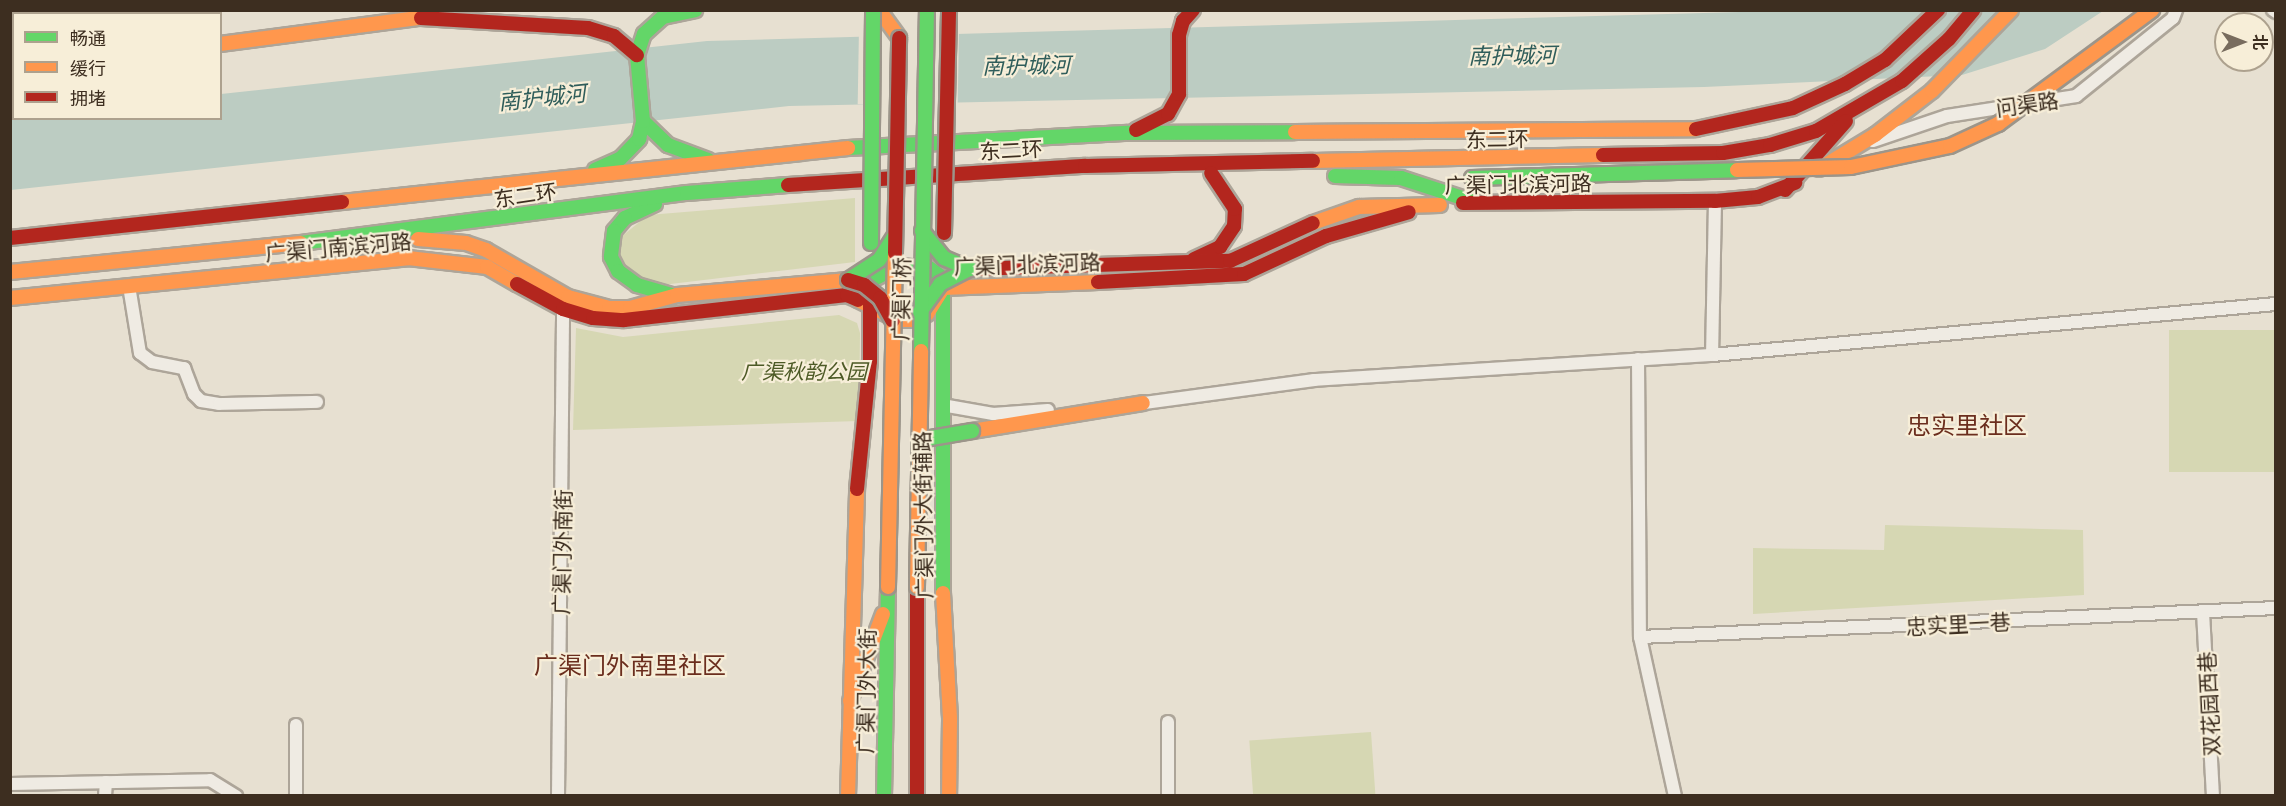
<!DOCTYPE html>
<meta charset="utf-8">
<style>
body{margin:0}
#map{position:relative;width:2286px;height:806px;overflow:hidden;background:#e7e0d1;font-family:"Playfair Display","Noto Sans SC",serif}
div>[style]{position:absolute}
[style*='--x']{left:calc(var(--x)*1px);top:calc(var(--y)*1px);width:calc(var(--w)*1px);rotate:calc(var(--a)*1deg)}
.green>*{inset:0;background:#d6d7b3;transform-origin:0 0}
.water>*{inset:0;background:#bcccc2}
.pier>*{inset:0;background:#e7e0d1;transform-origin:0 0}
.roads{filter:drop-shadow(2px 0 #ada599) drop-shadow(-2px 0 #ada599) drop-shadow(0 2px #ada599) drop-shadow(0 -2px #ada599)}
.street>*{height:12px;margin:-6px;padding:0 6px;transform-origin:6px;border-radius:6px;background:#efebe3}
.fast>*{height:14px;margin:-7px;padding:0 7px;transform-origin:7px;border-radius:7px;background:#63d668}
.slow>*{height:14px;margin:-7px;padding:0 7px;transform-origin:7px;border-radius:7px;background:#ff974d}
.jam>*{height:14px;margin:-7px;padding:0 7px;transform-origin:7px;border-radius:7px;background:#b3261e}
.bridges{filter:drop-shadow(2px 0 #9c958a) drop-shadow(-2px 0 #9c958a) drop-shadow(0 2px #9c958a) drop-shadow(0 -2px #9c958a)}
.fast-bridge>*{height:14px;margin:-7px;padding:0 7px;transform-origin:7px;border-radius:7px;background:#63d668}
.slow-bridge>*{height:14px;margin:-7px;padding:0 7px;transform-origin:7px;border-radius:7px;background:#ff974d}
.jam-bridge>*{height:14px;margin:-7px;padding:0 7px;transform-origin:7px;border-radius:7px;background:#b3261e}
span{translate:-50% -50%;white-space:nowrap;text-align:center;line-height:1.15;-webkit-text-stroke:4.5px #f7eed8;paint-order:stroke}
.street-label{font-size:21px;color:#3d2e20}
.park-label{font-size:21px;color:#4d5a26;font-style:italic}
.water-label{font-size:22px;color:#2f5d5a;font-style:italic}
.quarter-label{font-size:24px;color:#6b2e1e}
.frame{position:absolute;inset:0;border:12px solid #3d2e20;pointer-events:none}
.legend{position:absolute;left:12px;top:12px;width:210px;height:108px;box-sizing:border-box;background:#f7eed8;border:2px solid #ada18e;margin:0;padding:8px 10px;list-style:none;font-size:18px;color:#3d2e20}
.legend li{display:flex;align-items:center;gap:12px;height:30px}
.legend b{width:30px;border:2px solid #ada18e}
.north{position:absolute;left:2214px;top:12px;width:60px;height:60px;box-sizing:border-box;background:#f7eed8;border:2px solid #ada18e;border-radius:50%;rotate:90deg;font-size:16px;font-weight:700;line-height:24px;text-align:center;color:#3d2e20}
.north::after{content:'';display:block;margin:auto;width:21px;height:27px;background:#786c5e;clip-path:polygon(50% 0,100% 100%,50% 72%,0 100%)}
</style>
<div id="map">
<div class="green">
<div style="clip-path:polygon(855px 198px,855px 262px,654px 286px,627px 273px,618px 255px,621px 237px,648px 215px)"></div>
<div style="clip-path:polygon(839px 315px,857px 323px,860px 333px,859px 421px,573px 430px,576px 328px,623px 337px)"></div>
<div style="left:2169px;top:330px;width:105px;height:142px"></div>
<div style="clip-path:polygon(1885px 525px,2083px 530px,2084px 595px,1753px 614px,1753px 548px,1884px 550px)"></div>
<div style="left:1371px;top:732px;width:63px;height:122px;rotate:86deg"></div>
</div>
<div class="water">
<div style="clip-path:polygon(1775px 11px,2103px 11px,2045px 49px,1962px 75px,1704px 87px,789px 106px,11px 190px,10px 117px,220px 118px,221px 94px,707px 41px)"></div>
</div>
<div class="pier">
<div style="left:959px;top:29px;width:77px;height:100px;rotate:91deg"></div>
</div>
<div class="roads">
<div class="street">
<div style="--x:2273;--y:10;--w:4;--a:34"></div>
<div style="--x:1873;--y:141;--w:78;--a:-18.7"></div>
<div style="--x:1947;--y:116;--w:131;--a:-8.8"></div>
<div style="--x:2076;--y:96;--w:124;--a:-38.8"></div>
<div style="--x:2173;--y:18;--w:9;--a:-69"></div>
<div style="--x:1715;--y:201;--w:154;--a:91.1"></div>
<div style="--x:1712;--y:355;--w:566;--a:-5.17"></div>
<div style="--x:129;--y:286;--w:68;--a:80.7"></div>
<div style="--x:140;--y:353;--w:15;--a:37"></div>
<div style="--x:152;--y:362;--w:33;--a:11"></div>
<div style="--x:184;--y:368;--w:28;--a:69"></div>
<div style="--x:194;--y:394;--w:10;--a:45"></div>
<div style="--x:201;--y:401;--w:18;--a:9"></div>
<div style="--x:219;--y:404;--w:98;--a:-1.2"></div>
<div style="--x:1638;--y:359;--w:278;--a:89.6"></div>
<div style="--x:1640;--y:637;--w:163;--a:77.6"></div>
<div style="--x:1137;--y:404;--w:179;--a:-7.7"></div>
<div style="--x:1314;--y:380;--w:399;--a:-3.6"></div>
<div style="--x:942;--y:405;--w:52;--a:10"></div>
<div style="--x:993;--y:414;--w:55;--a:-4.2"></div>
<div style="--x:2203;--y:612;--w:184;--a:86.9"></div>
<div style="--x:1640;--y:637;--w:637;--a:-2.61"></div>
<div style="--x:1168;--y:722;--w:74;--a:90"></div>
<div style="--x:296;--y:725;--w:71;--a:90"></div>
<div style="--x:10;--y:784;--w:200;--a:-1.1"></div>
<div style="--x:210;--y:780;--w:31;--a:32"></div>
<div style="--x:105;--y:796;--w:14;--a:-86"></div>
<div style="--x:558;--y:796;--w:487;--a:-89.4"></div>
</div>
<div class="fast">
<div style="--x:643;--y:121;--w:35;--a:44"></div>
<div style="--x:668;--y:145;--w:43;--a:20.6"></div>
<div style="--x:848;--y:148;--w:281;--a:-3.1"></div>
<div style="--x:1129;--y:133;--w:166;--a:-0.3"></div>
<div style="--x:595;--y:170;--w:27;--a:-24"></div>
<div style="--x:620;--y:159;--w:28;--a:-46"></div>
<div style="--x:639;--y:139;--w:18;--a:-77"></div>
<div style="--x:643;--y:121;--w:66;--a:-95.2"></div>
<div style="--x:637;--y:55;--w:22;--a:-72"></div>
<div style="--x:644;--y:34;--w:25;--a:-42"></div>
<div style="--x:663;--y:17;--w:33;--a:-12"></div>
<div style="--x:1335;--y:176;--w:66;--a:1.7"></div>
<div style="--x:1401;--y:178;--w:78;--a:18"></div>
<div style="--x:655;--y:204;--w:33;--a:155"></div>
<div style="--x:625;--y:218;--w:17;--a:130"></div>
<div style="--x:614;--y:231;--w:26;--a:97"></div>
<div style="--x:611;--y:257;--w:16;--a:63"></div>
<div style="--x:618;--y:271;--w:24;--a:36"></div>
<div style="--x:637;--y:285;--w:36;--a:16"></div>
<div style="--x:301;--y:243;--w:389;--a:-7.4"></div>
<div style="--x:687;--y:193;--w:101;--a:-4.5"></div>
<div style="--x:870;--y:281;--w:32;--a:-28"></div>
<div style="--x:898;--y:266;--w:31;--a:4"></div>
<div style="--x:929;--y:268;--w:17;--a:36"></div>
<div style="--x:943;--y:291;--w:302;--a:90"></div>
<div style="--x:884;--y:796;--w:209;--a:-88.9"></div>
</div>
<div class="slow">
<div style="--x:879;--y:10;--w:34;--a:54"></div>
<div style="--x:220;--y:44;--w:215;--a:-7.5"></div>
<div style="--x:10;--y:72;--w:4;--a:-14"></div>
<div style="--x:1295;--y:132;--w:401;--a:-0.4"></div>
<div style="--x:1313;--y:161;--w:290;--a:-1.2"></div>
<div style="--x:1819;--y:169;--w:66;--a:-31.3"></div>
<div style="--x:1875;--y:135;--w:72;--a:-37.7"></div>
<div style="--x:1932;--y:91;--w:113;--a:-45.7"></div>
<div style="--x:342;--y:202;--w:509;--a:-6.09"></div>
<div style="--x:1313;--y:223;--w:49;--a:-19.2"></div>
<div style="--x:1359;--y:207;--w:81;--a:-1.4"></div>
<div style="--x:418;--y:239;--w:48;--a:4.8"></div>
<div style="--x:466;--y:243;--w:21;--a:19"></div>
<div style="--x:486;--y:250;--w:95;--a:29.8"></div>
<div style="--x:568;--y:297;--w:42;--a:15"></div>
<div style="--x:609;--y:308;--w:21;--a:0"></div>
<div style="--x:630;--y:308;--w:49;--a:-15.5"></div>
<div style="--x:677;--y:295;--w:172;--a:-5"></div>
<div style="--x:10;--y:272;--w:292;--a:-5.7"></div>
<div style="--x:10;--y:298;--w:400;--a:-5.7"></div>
<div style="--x:408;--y:258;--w:80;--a:6.5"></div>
<div style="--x:487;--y:267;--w:34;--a:30"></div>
<div style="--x:858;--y:300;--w:45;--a:26.6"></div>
<div style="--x:898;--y:320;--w:18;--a:0"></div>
<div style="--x:916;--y:320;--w:13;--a:-29"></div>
<div style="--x:927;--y:314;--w:31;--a:-58"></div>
<div style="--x:943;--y:288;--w:155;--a:-2.2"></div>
<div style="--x:972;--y:431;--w:173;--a:-9.3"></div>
<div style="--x:943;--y:593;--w:126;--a:86.8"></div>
<div style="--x:950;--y:719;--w:77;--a:90.7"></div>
<div style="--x:850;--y:701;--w:93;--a:-69.2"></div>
<div style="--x:848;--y:796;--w:307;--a:-88.3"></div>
</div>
<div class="jam">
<div style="--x:421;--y:18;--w:167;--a:3.4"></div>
<div style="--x:588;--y:28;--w:27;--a:17"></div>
<div style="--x:614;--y:36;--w:30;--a:40"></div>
<div style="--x:1696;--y:129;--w:99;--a:-12.2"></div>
<div style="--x:1793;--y:108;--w:57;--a:-24.8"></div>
<div style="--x:1845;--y:84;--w:47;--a:-31"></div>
<div style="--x:1885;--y:60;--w:73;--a:-43.3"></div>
<div style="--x:1136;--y:130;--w:36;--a:-27"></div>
<div style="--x:1168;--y:114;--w:23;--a:-61"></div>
<div style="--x:1179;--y:94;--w:59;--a:-90"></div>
<div style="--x:1179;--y:35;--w:15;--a:-74"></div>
<div style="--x:1183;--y:21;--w:15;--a:-48"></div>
<div style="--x:1603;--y:155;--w:120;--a:-1"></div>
<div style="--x:1723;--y:153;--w:48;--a:-9.7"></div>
<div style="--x:1770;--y:145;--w:48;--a:-16.9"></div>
<div style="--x:1816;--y:131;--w:99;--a:-30.2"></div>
<div style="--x:1902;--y:81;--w:63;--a:-41.8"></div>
<div style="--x:1949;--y:39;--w:38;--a:-50"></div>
<div style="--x:788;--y:185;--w:298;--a:-3.7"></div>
<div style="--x:1085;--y:166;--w:228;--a:-1.3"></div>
<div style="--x:1785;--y:190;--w:92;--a:-48.5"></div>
<div style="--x:1463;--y:203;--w:252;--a:-0.5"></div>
<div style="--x:1715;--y:201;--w:43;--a:-5.3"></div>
<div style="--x:1758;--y:197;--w:40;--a:-21"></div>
<div style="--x:10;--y:238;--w:334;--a:-6.2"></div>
<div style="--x:1194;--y:259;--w:29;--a:-25"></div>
<div style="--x:1220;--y:247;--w:25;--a:-56"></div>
<div style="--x:1234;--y:226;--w:17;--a:-87"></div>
<div style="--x:1235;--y:209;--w:43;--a:-123.7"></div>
<div style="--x:970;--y:269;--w:260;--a:-1.8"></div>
<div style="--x:1230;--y:261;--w:91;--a:-24.6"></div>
<div style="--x:1098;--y:282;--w:146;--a:-3.1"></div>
<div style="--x:1244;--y:274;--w:90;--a:-24.9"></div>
<div style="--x:1326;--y:236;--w:86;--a:-16.1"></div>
<div style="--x:517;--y:284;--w:52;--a:28.5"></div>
<div style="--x:563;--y:309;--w:31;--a:17"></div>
<div style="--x:593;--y:318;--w:31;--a:4"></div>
<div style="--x:624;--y:320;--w:224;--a:-6.4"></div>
<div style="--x:847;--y:295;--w:12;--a:24"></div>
<div style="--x:857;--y:489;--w:129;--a:-84.2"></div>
<div style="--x:870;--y:361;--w:65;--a:-90"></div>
<div style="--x:917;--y:587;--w:209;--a:90"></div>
</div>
</div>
<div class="bridges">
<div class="fast-bridge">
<div style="--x:1472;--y:178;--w:265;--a:-1.7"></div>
<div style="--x:922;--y:231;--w:35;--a:51"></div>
<div style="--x:944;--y:258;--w:28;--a:23"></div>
<div style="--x:871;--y:243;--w:232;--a:-89.5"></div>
<div style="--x:848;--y:280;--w:37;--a:-33"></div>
<div style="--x:879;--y:260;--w:27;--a:-57"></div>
<div style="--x:920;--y:312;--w:34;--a:-54"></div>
<div style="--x:940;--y:284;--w:34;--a:-27"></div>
<div style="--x:921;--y:351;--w:341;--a:-89"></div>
<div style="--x:919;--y:440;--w:54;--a:-9.6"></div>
</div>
<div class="slow-bridge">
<div style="--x:1737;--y:170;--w:114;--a:-1.5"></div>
<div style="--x:1851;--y:167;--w:101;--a:-12"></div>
<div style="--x:1950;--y:146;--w:53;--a:-24.6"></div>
<div style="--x:1998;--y:124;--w:192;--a:-36.5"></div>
<div style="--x:888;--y:587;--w:334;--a:-88.8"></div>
<div style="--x:917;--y:587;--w:236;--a:-89"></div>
</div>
<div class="jam-bridge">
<div style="--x:944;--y:233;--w:223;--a:-88.7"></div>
<div style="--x:895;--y:253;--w:215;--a:-88.9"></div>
<div style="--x:848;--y:280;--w:17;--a:17"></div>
<div style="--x:864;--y:285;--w:21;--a:39"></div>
<div style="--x:880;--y:298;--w:26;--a:61"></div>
</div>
</div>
<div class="street-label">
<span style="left:2027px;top:103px;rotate:-8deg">问渠路</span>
<span style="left:1497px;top:138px;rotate:-1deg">东二环</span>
<span style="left:1011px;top:149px;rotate:-3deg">东二环</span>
<span style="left:1518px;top:183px;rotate:-1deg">广渠门北滨河路</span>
<span style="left:525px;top:194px;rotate:-8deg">东二环</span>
<span style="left:338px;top:246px;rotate:-5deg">广渠门南滨河路</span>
<span style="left:1027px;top:263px;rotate:-2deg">广渠门北滨河路</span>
<span style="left:900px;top:299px;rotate:-89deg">广渠门桥</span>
<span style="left:922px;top:515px;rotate:-91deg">广渠门外大街辅路</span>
<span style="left:561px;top:552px;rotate:-89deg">广渠门外南街</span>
<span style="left:1958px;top:623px;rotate:-3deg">忠实里一巷</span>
<span style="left:865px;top:691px;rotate:-89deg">广渠门外大街</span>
<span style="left:2208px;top:704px;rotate:-93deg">双花园西巷</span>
</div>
<div class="park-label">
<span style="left:804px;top:370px">广渠秋韵公园</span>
</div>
<div class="water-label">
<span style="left:1512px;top:55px;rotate:-1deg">南护城河</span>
<span style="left:1026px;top:65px;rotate:-1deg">南护城河</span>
<span style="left:542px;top:97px;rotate:-6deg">南护城河</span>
</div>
<div class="quarter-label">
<span style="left:1967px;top:425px">忠实里社区</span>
<span style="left:630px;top:665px">广渠门外南里社区</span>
</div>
<div class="frame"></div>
<ul class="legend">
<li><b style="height:8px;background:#63d668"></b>畅通</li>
<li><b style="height:8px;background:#ff974d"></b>缓行</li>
<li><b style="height:8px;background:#b3261e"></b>拥堵</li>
</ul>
<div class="north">北</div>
</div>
